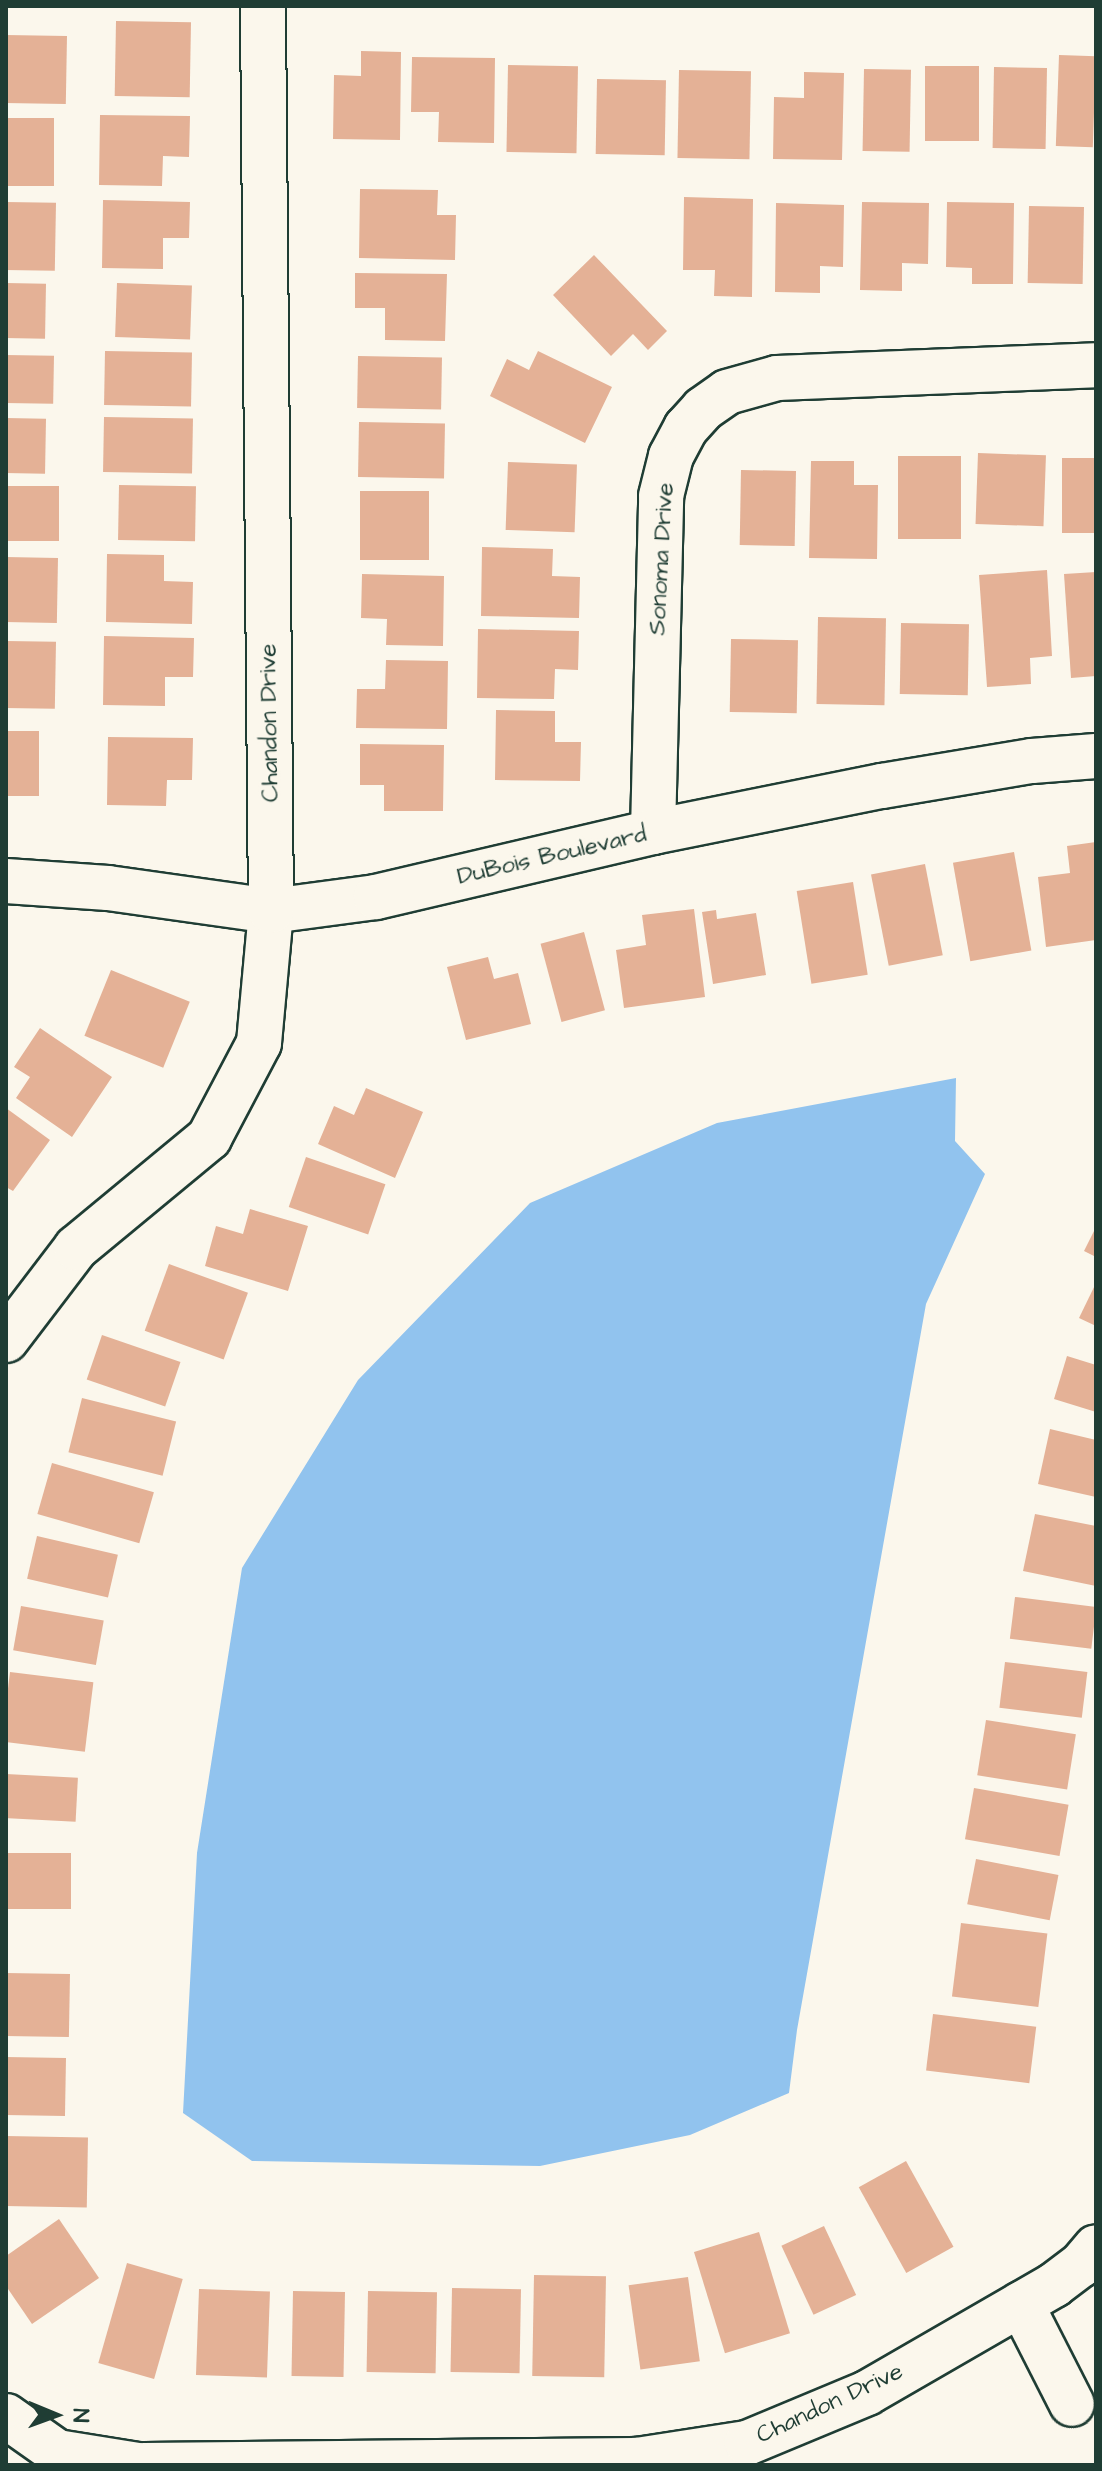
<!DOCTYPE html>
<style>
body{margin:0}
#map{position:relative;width:1102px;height:2471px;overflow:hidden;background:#fbf7ec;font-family:"Architects Daughter",sans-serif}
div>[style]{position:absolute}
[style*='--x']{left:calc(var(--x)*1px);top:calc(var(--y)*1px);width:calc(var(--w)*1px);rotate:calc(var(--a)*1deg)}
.water>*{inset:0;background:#91c3ee}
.building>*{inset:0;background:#e4b196;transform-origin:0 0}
.roads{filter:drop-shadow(2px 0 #1f3d34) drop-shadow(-2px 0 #1f3d34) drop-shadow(0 2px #1f3d34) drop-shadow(0 -2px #1f3d34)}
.minor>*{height:44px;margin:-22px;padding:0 22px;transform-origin:22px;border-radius:22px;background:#fbf7ec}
span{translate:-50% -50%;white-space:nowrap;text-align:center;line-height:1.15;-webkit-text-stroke:6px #fbf7ec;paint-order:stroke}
.street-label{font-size:24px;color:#1f3d34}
.frame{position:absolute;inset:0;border:8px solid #1f3d34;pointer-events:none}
.north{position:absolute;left:16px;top:2375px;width:80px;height:80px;-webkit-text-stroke:6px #fbf7ec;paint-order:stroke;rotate:91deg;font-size:22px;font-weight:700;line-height:32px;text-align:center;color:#1f3d34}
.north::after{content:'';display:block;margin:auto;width:28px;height:36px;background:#1f3d34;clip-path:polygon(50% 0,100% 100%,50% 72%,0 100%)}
</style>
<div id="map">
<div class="water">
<div style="clip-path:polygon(956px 1078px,955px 1141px,985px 1174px,926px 1304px,797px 2030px,789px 2093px,690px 2135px,540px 2166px,252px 2161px,183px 2113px,197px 1853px,242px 1568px,358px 1380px,530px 1203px,717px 1123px)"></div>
</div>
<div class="building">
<div style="left:116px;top:21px;width:75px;height:75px;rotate:1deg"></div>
<div style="left:6px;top:35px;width:61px;height:68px;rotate:1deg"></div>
<div style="clip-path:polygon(361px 51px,401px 52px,400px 140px,333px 139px,334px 75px,361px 76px)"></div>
<div style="left:1059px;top:55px;width:37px;height:91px;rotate:2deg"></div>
<div style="clip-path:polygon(412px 57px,495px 58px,494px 143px,438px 142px,439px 112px,411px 112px)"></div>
<div style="left:508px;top:65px;width:70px;height:87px;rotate:1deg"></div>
<div style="left:925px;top:66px;width:54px;height:75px"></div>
<div style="left:994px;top:67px;width:53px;height:81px;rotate:1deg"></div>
<div style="left:864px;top:69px;width:47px;height:82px;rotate:1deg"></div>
<div style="left:679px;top:70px;width:72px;height:88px;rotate:1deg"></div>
<div style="clip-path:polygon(804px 72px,844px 73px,842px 160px,773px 159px,774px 97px,804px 98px)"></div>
<div style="left:597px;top:79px;width:69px;height:75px;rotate:1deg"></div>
<div style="clip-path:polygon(100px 115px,190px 116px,189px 157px,163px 156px,162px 186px,99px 185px)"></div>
<div style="left:6px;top:118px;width:48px;height:68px"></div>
<div style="clip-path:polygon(360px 189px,438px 190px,437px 215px,456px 215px,455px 260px,359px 258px)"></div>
<div style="clip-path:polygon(684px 197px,753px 199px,752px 297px,714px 296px,715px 270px,683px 270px)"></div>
<div style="clip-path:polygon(103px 200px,190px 202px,189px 238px,163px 238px,163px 269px,102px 268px)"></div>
<div style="left:6px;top:202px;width:50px;height:68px;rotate:1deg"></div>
<div style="clip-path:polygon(862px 202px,929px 203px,928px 264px,902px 263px,902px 291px,860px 290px)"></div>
<div style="clip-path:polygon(947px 202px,1014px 203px,1013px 284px,972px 284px,972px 268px,946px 267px)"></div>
<div style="clip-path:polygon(776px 203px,844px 205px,843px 267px,820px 266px,820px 293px,775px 292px)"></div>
<div style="left:1029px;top:206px;width:55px;height:77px;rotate:1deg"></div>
<div style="clip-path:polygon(594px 255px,667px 331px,648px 350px,633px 334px,611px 356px,553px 295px)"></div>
<div style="clip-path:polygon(355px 273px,447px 274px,445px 341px,385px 340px,385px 308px,355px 308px)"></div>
<div style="left:6px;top:283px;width:40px;height:55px;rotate:1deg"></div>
<div style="left:117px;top:283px;width:75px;height:54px;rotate:2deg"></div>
<div style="left:105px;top:351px;width:87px;height:54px;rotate:1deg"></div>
<div style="clip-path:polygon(538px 351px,612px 387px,585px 443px,490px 396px,507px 359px,529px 370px)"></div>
<div style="left:6px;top:355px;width:48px;height:48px;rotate:1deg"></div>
<div style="left:358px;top:356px;width:84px;height:52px;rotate:1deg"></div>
<div style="left:104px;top:417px;width:89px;height:55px;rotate:1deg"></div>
<div style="left:6px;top:418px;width:40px;height:55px;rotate:1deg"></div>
<div style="left:359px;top:422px;width:86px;height:55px;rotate:1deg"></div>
<div style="left:978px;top:453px;width:68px;height:71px;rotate:2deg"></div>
<div style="left:898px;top:456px;width:63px;height:83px"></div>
<div style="left:1062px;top:458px;width:34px;height:75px"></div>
<div style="clip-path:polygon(811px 461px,854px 461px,854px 485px,878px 485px,877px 559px,809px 558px)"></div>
<div style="left:508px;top:462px;width:69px;height:68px;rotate:2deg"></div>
<div style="left:741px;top:470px;width:55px;height:75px;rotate:1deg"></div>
<div style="left:119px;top:485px;width:77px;height:55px;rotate:1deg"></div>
<div style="left:6px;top:486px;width:53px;height:55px"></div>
<div style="left:360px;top:491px;width:69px;height:69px"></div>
<div style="clip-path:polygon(482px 547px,553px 549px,552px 576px,580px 577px,579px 618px,481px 616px)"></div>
<div style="clip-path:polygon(107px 554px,164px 555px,164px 581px,193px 582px,192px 624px,106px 622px)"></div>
<div style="left:6px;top:557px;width:52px;height:65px;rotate:1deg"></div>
<div style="clip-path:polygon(1047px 570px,1052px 656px,1030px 658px,1031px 684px,987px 687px,979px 575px)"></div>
<div style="clip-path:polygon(1096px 572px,1096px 676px,1071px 678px,1064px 574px)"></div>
<div style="clip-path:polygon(362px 574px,444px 576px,443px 646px,386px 645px,387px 619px,361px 618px)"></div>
<div style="left:818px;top:617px;width:68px;height:87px;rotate:1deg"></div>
<div style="left:901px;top:623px;width:68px;height:71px;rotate:1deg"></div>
<div style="clip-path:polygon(478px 629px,579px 631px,578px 670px,555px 669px,554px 699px,477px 698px)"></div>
<div style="clip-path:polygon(104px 636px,194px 638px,193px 677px,165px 677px,165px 706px,103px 705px)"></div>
<div style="left:731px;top:639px;width:67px;height:73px;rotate:1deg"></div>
<div style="left:6px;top:641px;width:50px;height:67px;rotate:1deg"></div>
<div style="clip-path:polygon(386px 660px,448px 661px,447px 729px,356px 728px,357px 689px,385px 689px)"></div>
<div style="clip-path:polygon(496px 710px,555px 711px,555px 742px,581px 742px,580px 781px,495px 780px)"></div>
<div style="left:6px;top:731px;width:33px;height:65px"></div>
<div style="clip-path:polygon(108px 737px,193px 738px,192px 780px,167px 780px,166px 806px,107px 805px)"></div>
<div style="clip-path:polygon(360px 744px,444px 745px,443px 811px,384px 811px,384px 785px,360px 785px)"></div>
<div style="clip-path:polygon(1096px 842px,1096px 940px,1046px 947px,1038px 877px,1070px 873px,1067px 846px)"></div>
<div style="left:1014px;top:852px;width:100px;height:62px;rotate:80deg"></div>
<div style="left:925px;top:864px;width:93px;height:55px;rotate:79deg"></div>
<div style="left:853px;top:882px;width:94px;height:57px;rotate:81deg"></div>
<div style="clip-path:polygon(694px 909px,705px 997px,624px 1008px,616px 950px,646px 945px,642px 915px)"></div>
<div style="clip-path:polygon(716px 910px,717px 919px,756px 913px,766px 975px,713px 984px,702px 912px)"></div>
<div style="left:584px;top:932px;width:81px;height:45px;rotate:75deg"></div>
<div style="clip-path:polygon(488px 957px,494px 979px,518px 973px,531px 1024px,466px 1040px,447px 967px)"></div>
<div style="left:111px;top:970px;width:85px;height:71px;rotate:22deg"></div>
<div style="clip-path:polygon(40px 1028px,112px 1077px,72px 1137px,16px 1098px,30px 1077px,14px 1067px)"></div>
<div style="clip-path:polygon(366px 1088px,423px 1112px,395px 1178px,318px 1144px,334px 1106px,354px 1115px)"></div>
<div style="clip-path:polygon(6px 1108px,50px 1140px,13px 1191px,6px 1187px)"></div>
<div style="left:306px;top:1157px;width:84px;height:53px;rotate:19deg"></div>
<div style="clip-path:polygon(250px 1209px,308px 1226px,288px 1291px,205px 1266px,216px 1226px,243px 1234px)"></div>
<div style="clip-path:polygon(1096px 1227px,1096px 1257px,1084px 1251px)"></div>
<div style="left:169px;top:1264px;width:84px;height:71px;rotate:20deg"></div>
<div style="clip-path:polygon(1096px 1283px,1096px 1326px,1079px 1318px)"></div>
<div style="left:102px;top:1335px;width:83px;height:47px;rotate:19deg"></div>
<div style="clip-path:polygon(1067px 1356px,1096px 1365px,1096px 1412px,1054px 1399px)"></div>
<div style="left:82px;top:1398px;width:97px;height:56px;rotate:14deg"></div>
<div style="clip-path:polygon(1050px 1429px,1096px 1440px,1096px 1497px,1038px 1484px)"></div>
<div style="left:52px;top:1463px;width:106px;height:53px;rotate:16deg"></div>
<div style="clip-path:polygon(1035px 1514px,1096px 1526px,1096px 1586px,1023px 1571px)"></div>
<div style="left:37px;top:1536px;width:83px;height:44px;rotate:13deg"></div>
<div style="left:1015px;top:1597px;width:82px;height:42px;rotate:7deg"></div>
<div style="left:21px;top:1606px;width:84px;height:45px;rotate:10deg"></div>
<div style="left:1005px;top:1662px;width:83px;height:46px;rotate:7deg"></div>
<div style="left:10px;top:1672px;width:84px;height:70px;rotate:7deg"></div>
<div style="left:986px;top:1720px;width:91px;height:56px;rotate:9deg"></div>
<div style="left:6px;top:1774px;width:72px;height:44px;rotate:3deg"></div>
<div style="left:974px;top:1788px;width:96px;height:52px;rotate:10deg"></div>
<div style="left:6px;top:1853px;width:65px;height:56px"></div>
<div style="left:976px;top:1859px;width:84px;height:46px;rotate:11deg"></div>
<div style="left:961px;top:1923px;width:87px;height:74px;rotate:7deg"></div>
<div style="left:6px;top:1973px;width:64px;height:63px;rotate:1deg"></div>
<div style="left:933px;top:2014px;width:104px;height:57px;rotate:7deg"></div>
<div style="left:6px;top:2057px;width:60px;height:58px;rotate:1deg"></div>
<div style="left:6px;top:2136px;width:82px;height:70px;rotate:1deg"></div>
<div style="left:906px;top:2161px;width:98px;height:54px;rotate:61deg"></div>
<div style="clip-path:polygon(59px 2219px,99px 2278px,32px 2324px,6px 2286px,6px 2256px)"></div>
<div style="left:824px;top:2226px;width:76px;height:47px;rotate:65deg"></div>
<div style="left:759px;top:2232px;width:106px;height:68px;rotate:73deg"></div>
<div style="left:127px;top:2263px;width:58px;height:104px;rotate:16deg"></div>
<div style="left:534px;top:2275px;width:72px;height:101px;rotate:1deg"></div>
<div style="left:688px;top:2277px;width:85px;height:60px;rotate:82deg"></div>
<div style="left:452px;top:2288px;width:69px;height:84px;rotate:1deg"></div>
<div style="left:199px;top:2289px;width:71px;height:86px;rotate:2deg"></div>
<div style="left:293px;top:2291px;width:52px;height:85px;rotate:1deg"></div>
<div style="left:368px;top:2291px;width:69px;height:81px;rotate:1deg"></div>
</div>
<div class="roads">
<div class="minor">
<div style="--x:653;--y:832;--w:336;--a:-88.6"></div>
<div style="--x:661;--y:496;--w:41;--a:-76"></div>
<div style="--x:671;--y:456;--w:32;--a:-62"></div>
<div style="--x:686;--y:428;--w:25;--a:-48"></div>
<div style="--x:703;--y:409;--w:29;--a:-35"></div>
<div style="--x:727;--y:392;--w:52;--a:-15.6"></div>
<div style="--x:777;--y:378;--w:319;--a:-2.3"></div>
<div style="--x:6;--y:881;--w:102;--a:3.9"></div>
<div style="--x:108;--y:888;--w:165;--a:8"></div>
<div style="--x:271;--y:911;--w:106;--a:-7.6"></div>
<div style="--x:376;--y:897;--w:285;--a:-13.2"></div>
<div style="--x:653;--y:832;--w:234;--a:-11.4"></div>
<div style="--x:882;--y:786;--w:152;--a:-9.5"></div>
<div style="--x:1032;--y:761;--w:64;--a:-4.5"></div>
<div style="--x:6;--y:1340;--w:116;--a:-52.7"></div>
<div style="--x:76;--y:1248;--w:173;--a:-39.6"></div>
<div style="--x:209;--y:1138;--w:107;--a:-62.2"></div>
<div style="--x:259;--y:1043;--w:133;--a:-84.8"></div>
<div style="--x:271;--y:911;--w:905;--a:-90.51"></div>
<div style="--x:1021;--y:2304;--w:112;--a:63"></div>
<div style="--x:6;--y:2416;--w:62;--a:35.2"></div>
<div style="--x:57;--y:2452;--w:82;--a:9.1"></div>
<div style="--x:144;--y:2465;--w:493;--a:-0.6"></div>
<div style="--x:637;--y:2460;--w:111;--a:-8.8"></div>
<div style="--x:747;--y:2443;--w:130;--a:-22.6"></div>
<div style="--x:867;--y:2393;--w:216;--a:-30"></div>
<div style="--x:1054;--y:2285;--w:34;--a:-37"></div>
<div style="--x:1081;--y:2265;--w:23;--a:-50"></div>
</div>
</div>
<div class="street-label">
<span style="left:662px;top:559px;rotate:-87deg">Sonoma Drive</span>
<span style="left:270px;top:723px;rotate:-91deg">Chandon Drive</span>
<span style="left:552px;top:856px;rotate:-13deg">DuBois Boulevard</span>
<span style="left:830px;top:2404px;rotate:-25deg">Chandon Drive</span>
</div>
<div class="frame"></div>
<div class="north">N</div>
</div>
